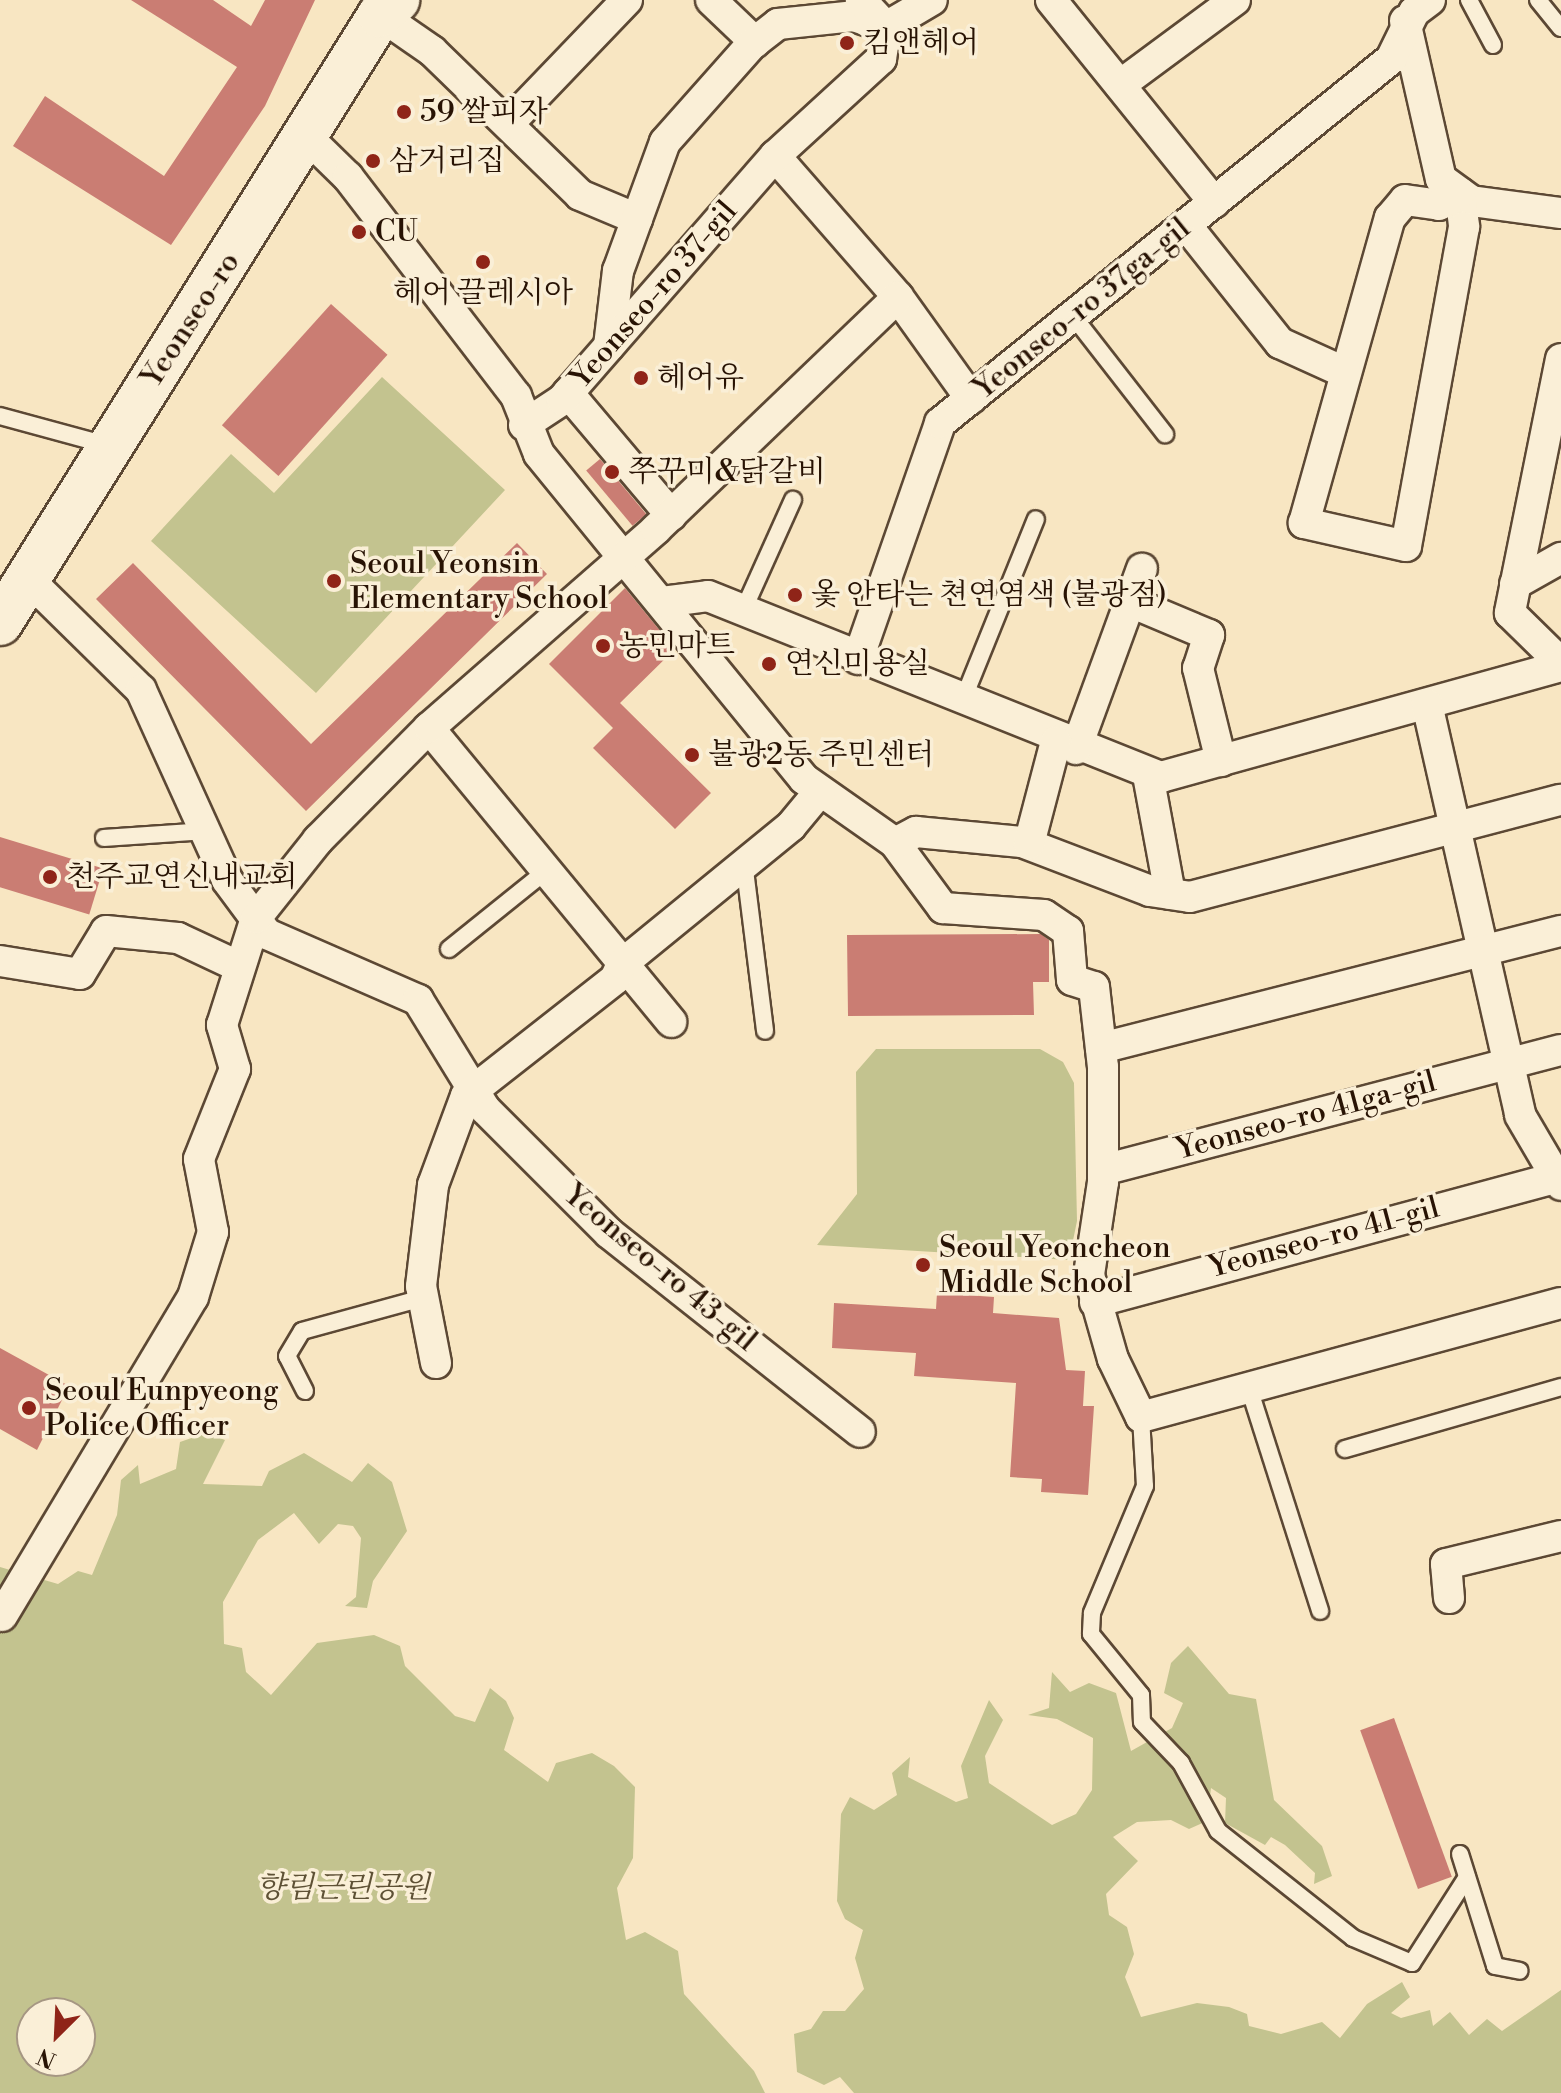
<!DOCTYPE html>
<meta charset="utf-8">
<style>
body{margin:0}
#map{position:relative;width:1561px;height:2093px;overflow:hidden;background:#f8e6c2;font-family:"Libre Bodoni","Noto Serif KR",serif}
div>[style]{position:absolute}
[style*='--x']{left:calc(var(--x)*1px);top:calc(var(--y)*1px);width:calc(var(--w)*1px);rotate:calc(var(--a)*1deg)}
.green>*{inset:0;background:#c3c38f}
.building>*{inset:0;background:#ca7d73;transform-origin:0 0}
.roads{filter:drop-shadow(2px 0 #5c4834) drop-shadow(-2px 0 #5c4834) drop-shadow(0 2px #5c4834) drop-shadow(0 -2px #5c4834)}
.service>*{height:16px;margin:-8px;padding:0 8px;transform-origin:8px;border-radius:8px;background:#faefd7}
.minor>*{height:30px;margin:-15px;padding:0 15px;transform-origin:15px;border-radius:15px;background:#faefd7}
.secondary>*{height:44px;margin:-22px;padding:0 22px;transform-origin:22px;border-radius:22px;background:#faefd7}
.dots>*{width:22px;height:22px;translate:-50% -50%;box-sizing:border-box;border:4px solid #faefd7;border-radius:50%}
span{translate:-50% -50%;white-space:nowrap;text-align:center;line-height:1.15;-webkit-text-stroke:7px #faefd7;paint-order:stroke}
.poi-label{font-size:30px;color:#281304}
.left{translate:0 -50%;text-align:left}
.street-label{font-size:30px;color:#281304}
.park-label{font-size:30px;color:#5e5135;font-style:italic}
.north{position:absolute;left:16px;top:1997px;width:80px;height:80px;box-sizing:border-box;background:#faefd7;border:2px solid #a69783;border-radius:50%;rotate:204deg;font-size:22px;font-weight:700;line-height:32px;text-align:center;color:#281304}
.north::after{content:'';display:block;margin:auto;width:28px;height:36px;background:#8f2418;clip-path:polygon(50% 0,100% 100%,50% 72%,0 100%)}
</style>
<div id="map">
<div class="green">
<div style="clip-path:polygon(382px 377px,505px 490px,316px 693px,151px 541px,231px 454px,274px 493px)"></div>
<div style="clip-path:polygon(876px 1049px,1040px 1049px,1063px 1062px,1074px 1083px,1077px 1221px,1069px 1260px,817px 1245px,857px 1194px,856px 1072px)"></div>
<div style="clip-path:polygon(evenodd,206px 1433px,225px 1440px,203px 1484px,262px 1486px,269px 1471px,304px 1453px,352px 1482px,368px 1463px,392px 1482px,407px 1531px,373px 1581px,367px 1608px,345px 1606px,356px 1597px,361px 1538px,353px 1526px,338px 1524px,319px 1544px,294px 1513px,258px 1540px,223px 1602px,224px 1644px,242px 1648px,246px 1672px,271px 1695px,317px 1643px,374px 1635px,400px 1646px,405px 1666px,455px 1716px,475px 1722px,490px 1688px,506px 1701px,514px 1718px,504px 1750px,548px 1782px,556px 1763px,592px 1753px,614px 1766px,635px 1787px,633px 1858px,617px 1888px,626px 1940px,645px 1932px,678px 1951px,684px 1994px,754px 2071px,765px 2093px,0 2093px,0 1567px,58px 1584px,78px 1571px,92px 1575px,117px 1515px,121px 1480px,138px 1465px,140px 1484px,176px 1469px,180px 1442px,206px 1433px,32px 2013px,80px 2013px,80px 2061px,32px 2061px,32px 2013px)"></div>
<div style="clip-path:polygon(1188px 1646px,1229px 1694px,1256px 1699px,1274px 1800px,1322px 1846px,1332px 1876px,1314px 1884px,1315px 1873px,1285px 1845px,1271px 1837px,1265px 1845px,1225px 1823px,1226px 1798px,1211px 1788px,1207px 1821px,1189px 1829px,1171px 1820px,1137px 1822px,1113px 1837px,1138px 1861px,1106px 1894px,1109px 1915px,1127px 1927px,1134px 1954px,1125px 1977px,1141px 2017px,1197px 2003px,1229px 2007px,1247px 2014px,1249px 2026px,1281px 2034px,1322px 2022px,1340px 2038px,1367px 2004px,1402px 1982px,1410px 1997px,1391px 2013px,1401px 2018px,1430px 2010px,1433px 2026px,1450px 2012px,1469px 2035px,1487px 2019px,1502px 2031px,1561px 1990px,1561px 2093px,854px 2093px,840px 2077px,824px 2085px,797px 2072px,794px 2034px,811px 2029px,823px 2011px,845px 2011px,864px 1989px,855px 1958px,863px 1930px,845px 1919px,837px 1901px,841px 1814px,850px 1797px,874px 1810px,897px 1795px,892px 1773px,910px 1757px,908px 1777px,956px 1802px,968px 1798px,961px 1766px,989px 1700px,1003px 1720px,985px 1756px,989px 1783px,1052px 1825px,1076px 1814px,1092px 1790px,1093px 1738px,1057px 1719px,1028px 1715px,1049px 1708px,1052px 1672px,1070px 1692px,1089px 1683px,1116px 1693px,1131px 1751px,1172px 1728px,1183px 1703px,1164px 1693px,1171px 1663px)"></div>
</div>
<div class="building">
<div style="clip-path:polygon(131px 0,213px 0,251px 26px,265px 0,315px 0,265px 106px,171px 245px,13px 146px,45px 96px,164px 176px,237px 67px)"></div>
<div style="left:331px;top:304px;width:76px;height:163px;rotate:42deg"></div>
<div style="left:600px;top:459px;width:72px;height:18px;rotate:50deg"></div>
<div style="clip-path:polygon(517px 543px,547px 574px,306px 811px,96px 599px,133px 563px,311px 744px)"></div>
<div style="clip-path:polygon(625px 588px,675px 649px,620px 703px,711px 793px,675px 829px,593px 748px,613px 728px,549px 664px)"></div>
<div style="left:0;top:837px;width:108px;height:48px;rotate:17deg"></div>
<div style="clip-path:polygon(1041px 934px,1049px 940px,1049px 982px,1033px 982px,1034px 1015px,848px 1016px,847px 935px)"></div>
<div style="clip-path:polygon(937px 1293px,994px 1297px,993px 1313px,1059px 1318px,1066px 1370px,1085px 1371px,1083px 1406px,1094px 1406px,1088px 1495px,1041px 1492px,1042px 1479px,1010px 1477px,1016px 1383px,914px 1376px,916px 1353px,832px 1348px,834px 1303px,936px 1309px)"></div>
<div style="clip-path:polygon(0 1348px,69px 1386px,37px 1450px,0 1429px)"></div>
<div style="left:1394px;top:1718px;width:169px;height:36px;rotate:70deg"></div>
</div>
<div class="roads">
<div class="service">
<div style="--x:1469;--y:0;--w:51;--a:61.9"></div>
<div style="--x:1538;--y:0;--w:36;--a:51"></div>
<div style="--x:1073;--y:316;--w:150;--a:52.1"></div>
<div style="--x:0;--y:416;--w:111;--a:15.2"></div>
<div style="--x:743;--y:611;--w:122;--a:-65.8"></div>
<div style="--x:962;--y:702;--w:197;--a:-68"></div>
<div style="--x:104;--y:838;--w:102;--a:-3.9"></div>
<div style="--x:744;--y:862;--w:170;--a:82.9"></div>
<div style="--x:449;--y:949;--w:124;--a:-38.8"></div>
<div style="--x:1249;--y:1388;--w:234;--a:72.3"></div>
<div style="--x:305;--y:1391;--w:39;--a:-117"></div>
<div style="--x:287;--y:1356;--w:29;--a:-59"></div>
<div style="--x:302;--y:1331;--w:125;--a:-15.3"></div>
<div style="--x:1141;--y:1417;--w:69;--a:86.7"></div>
<div style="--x:1145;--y:1486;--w:138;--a:112.7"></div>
<div style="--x:1092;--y:1613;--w:21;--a:93"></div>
<div style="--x:1091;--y:1634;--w:79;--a:50.7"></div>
<div style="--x:1141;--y:1695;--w:27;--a:88"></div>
<div style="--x:1142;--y:1722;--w:57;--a:46.4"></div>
<div style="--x:1181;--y:1763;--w:77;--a:61.4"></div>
<div style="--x:1218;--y:1831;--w:172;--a:38.4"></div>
<div style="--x:1353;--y:1938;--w:64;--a:23"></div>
<div style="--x:1412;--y:1963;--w:102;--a:-57.4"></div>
<div style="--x:1345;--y:1449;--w:225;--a:-16"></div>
<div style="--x:1460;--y:1854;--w:117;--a:72.6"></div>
<div style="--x:1495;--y:1966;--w:25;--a:11"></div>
</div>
<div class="minor">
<div style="--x:711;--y:0;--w:61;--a:43.7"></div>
<div style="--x:1051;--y:0;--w:260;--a:51.1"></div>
<div style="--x:380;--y:15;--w:63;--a:34.7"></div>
<div style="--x:432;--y:51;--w:206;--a:44.2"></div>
<div style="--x:580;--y:195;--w:62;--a:22.8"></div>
<div style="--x:1405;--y:21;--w:162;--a:77.2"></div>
<div style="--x:1441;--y:179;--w:37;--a:36"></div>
<div style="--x:1471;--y:201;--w:91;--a:7.6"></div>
<div style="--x:1120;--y:85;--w:143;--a:-36.5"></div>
<div style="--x:508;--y:124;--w:172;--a:-46.2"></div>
<div style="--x:309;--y:139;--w:54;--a:44.3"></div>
<div style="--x:348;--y:177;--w:276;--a:52.5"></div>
<div style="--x:516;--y:396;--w:62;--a:68.4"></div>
<div style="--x:539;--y:454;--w:419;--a:50.8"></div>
<div style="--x:804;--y:779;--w:111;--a:35.1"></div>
<div style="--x:895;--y:843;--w:81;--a:53.6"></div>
<div style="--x:943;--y:908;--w:101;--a:4"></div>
<div style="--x:1044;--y:915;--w:29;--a:34"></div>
<div style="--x:1068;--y:931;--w:49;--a:85.3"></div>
<div style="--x:1072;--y:980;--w:23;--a:18"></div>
<div style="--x:1094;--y:987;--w:81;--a:83.6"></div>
<div style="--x:1103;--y:1067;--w:115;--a:90"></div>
<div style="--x:1103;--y:1182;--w:94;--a:98.6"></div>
<div style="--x:1089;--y:1275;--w:87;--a:74.1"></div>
<div style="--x:1113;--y:1359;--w:64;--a:64.2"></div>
<div style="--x:1141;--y:1417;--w:435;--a:-15.2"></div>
<div style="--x:775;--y:156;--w:187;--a:48.9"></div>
<div style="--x:898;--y:297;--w:125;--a:54.4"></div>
<div style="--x:1460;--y:193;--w:34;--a:83"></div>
<div style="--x:1464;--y:227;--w:324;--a:100.3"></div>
<div style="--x:1406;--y:546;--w:105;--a:-167.3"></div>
<div style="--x:1304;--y:523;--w:317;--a:-74.3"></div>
<div style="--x:1390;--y:218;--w:23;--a:-50"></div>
<div style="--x:1405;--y:200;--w:34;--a:8"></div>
<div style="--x:1439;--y:205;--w:24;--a:-30"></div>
<div style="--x:1186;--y:225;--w:151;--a:51.5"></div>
<div style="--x:1280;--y:343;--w:72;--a:24.4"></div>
<div style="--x:609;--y:346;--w:76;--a:-83.2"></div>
<div style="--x:618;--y:271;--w:137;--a:-70"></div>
<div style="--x:665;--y:142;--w:130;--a:-48.4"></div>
<div style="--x:751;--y:45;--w:34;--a:-38"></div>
<div style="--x:778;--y:24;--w:76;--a:-6"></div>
<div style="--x:854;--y:16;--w:34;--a:19"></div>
<div style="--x:886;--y:27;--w:53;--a:-30.4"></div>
<div style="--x:1561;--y:359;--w:259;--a:101.4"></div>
<div style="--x:1510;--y:613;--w:71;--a:44.4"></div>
<div style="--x:568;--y:393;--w:160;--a:49.8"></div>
<div style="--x:524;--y:425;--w:45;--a:-33.3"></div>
<div style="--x:562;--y:400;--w:324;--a:-48.9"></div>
<div style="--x:775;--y:156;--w:144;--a:-42.5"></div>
<div style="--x:881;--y:59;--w:32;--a:-81"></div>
<div style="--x:886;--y:27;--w:37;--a:-133"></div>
<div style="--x:28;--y:579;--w:158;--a:44.5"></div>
<div style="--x:141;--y:690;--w:209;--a:65.6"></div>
<div style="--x:227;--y:880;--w:67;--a:53.5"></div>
<div style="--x:267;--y:934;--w:165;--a:23.6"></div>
<div style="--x:418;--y:1000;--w:128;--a:58.4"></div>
<div style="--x:485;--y:1109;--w:175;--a:45"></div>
<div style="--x:609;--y:1233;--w:320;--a:38.4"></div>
<div style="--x:1515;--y:584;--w:53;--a:-29.5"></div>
<div style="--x:1128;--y:601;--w:88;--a:22.8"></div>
<div style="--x:1209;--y:635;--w:35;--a:108"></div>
<div style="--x:1198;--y:668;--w:96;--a:76.1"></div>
<div style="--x:662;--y:602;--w:46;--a:-7.4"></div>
<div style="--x:708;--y:596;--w:488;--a:21.8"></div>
<div style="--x:1161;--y:777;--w:415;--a:-15.5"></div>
<div style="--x:858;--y:659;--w:250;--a:-70.8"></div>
<div style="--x:940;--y:423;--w:580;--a:-38.91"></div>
<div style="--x:1391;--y:59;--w:52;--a:-63.9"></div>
<div style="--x:1414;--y:12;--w:20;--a:-37"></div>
<div style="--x:1427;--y:704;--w:421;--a:77.2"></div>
<div style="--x:1520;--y:1115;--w:81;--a:59.6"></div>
<div style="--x:429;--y:728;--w:381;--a:50.5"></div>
<div style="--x:1076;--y:749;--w:192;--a:-69.9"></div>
<div style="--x:1148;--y:775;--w:121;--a:79.5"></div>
<div style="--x:895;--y:843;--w:24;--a:-28"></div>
<div style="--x:916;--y:832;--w:106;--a:5.4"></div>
<div style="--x:1022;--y:842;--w:137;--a:20.9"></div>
<div style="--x:1150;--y:891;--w:40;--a:8.5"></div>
<div style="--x:1190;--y:897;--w:383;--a:-14.7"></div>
<div style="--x:1029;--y:844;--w:106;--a:-75.3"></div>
<div style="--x:0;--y:961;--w:81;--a:9.2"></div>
<div style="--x:80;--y:974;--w:50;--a:-58.8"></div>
<div style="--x:106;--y:931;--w:72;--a:5.6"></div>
<div style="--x:178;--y:938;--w:68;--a:25.1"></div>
<div style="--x:1101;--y:1048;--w:475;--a:-14.3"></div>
<div style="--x:1103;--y:1170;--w:473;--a:-14.7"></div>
<div style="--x:1095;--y:1302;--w:483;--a:-15.1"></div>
<div style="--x:436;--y:1363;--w:78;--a:-101"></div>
<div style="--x:421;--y:1286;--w:102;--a:-83.2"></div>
<div style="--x:433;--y:1185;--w:95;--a:-69.7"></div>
<div style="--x:466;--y:1096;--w:189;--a:-38.1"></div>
<div style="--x:615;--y:979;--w:17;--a:-65"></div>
<div style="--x:622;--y:964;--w:218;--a:-39.2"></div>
<div style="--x:791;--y:826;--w:45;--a:-50.4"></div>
<div style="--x:1449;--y:1598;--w:34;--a:-95"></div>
<div style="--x:1446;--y:1564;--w:118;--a:-13.7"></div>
<div style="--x:2;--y:1616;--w:372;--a:-59.1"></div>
<div style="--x:193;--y:1297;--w:68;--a:-72.9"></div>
<div style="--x:213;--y:1232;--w:74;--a:-100.9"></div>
<div style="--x:199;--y:1159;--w:97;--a:-68.2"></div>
<div style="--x:235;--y:1069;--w:46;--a:-106.5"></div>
<div style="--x:222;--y:1025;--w:112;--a:-72.4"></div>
<div style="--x:256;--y:918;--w:100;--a:-51.5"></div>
<div style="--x:318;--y:840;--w:158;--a:-45.3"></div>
<div style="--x:429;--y:728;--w:302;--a:-41.2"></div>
<div style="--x:656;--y:529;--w:335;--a:-43.8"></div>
</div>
<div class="secondary">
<div style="--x:0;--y:623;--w:717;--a:-57.99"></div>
<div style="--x:380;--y:15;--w:23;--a:-41"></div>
</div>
</div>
<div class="dots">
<div style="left:847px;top:43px;background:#8f2418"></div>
<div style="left:404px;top:112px;background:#8f2418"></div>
<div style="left:373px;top:161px;background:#8f2418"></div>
<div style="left:359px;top:232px;background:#8f2418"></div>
<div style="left:483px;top:262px;background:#8f2418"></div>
<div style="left:641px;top:378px;background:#8f2418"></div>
<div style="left:612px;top:472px;background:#8f2418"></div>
<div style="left:334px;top:581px;background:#8f2418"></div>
<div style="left:795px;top:595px;background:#8f2418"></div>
<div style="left:603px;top:646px;background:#8f2418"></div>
<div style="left:769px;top:664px;background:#8f2418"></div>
<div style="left:692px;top:755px;background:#8f2418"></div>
<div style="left:50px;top:877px;background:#8f2418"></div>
<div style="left:923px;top:1265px;background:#8f2418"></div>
<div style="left:29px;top:1408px;background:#8f2418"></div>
</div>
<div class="poi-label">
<span class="left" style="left:863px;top:43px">킴앤헤어</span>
<span class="left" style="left:420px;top:112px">59 쌀피자</span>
<span class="left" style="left:389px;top:161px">삼거리집</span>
<span class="left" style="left:375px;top:232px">CU</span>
<span style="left:483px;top:293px">헤어 끌레시아</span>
<span class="left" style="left:657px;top:378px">헤어유</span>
<span class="left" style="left:628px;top:472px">쭈꾸미&amp;닭갈비</span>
<span class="left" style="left:350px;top:581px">Seoul Yeonsin<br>Elementary School</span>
<span class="left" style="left:811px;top:595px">옻 안타는 쳔연염색 (불광점)</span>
<span class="left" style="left:619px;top:646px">농민마트</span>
<span class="left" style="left:785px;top:664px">연신미용실</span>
<span class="left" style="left:708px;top:755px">불광2동 주민센터</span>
<span class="left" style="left:66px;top:877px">천주교연신내교회</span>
<span class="left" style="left:939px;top:1265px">Seoul Yeoncheon<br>Middle School</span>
<span class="left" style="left:45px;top:1408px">Seoul Eunpyeong<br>Police Officer</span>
</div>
<div class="street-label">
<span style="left:654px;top:295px;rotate:-49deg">Yeonseo-ro 37-gil</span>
<span style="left:1082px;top:309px;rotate:-39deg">Yeonseo-ro 37ga-gil</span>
<span style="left:191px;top:320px;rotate:-57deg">Yeonseo-ro</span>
<span style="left:1306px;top:1116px;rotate:-15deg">Yeonseo-ro 41ga-gil</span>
<span style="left:1324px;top:1238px;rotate:-15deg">Yeonseo-ro 41-gil</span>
<span style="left:660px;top:1268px;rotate:40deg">Yeonseo-ro 43-gil</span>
</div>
<div class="park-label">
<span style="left:343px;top:1888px">향림근린공원</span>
</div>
<div class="north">N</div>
</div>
